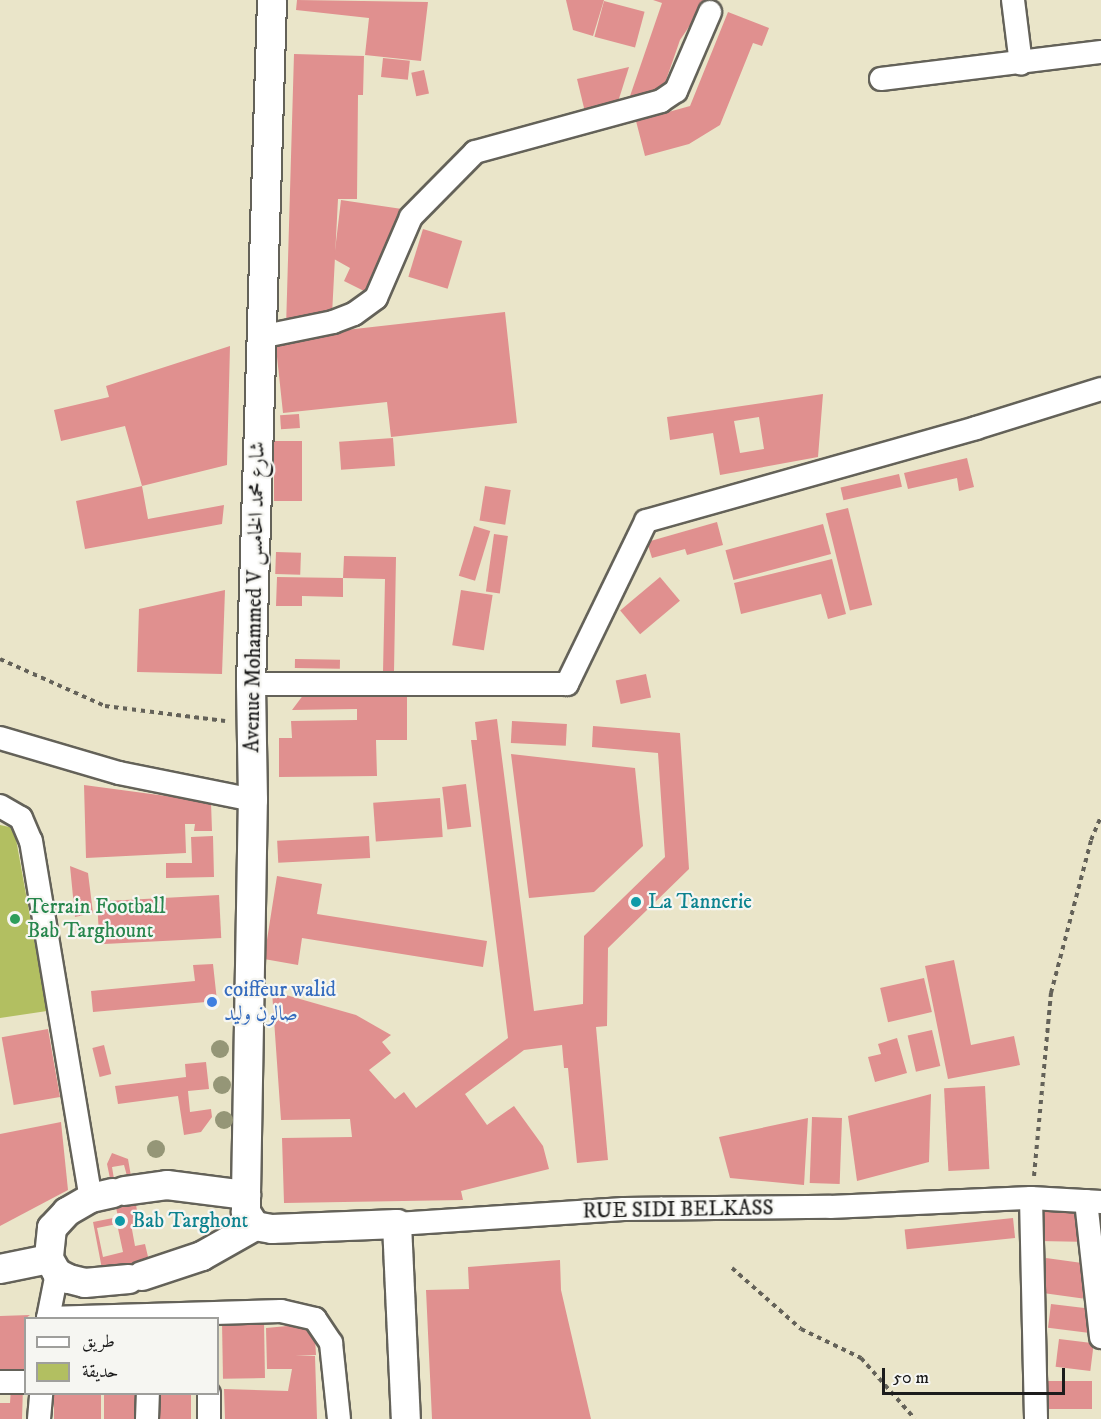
<!DOCTYPE html>
<meta charset="utf-8">
<style>
body{margin:0}
#map{position:relative;width:1101px;height:1419px;overflow:hidden;background:#eae5c9;font-family:"IM FELL DW Pica",Amiri,serif}
div>[style]{position:absolute}
[style*='--x']{left:calc(var(--x)*1px);top:calc(var(--y)*1px);width:calc(var(--w)*1px);rotate:calc(var(--a)*1deg)}
.green>*{inset:0;background:#b2bf61}
.building>*{inset:0;background:#e0908f;transform-origin:0 0}
.path>*{height:4px;margin-top:-2px;transform-origin:0;background:repeating-linear-gradient(90deg,#646259 0 4.5px,transparent 0 9px)}
.roads{filter:drop-shadow(2px 0 #646259) drop-shadow(-2px 0 #646259) drop-shadow(0 2px #646259) drop-shadow(0 -2px #646259)}
.minor>*{height:22px;margin:-11px;padding:0 11px;transform-origin:11px;border-radius:11px;background:#fff}
.tertiary>*{height:28px;margin:-14px;padding:0 14px;transform-origin:14px;border-radius:14px;background:#fff}
.trees>*{width:18px;height:18px;margin:-9px;border-radius:50%;background:#959677}
.dots>*{width:16px;height:16px;translate:-50% -50%;box-sizing:border-box;border:3px solid #f6f6f2;border-radius:50%}
span{translate:-50% -50%;white-space:nowrap;text-align:center;line-height:1.15;-webkit-text-stroke:4.5px #f6f6f2;paint-order:stroke}
.street-label{font-size:21px;color:#1c1c1c}
.culture-label{font-size:21px;color:#0d838f}
.left{translate:0 -50%;text-align:left}
.leisure-label{font-size:21px;color:#27864d}
.shop-label{font-size:21px;color:#366cbe}
.legend{position:absolute;left:24px;top:1317px;width:195px;height:78px;box-sizing:border-box;background:#f6f6f2;border:2px solid #9f9f9c;margin:0;padding:8px 10px;list-style:none;font-size:18px;color:#1c1c1c}
.legend li{display:flex;align-items:center;gap:12px;height:30px}
.legend b{width:30px;border:2px solid #9f9f9c}
.scale{position:absolute;left:882px;top:1368px;width:183px;height:27px;box-sizing:border-box;border:3px solid #1c1c1c;border-top:0;padding-left:8px;font-size:18px;line-height:21px;white-space:nowrap;color:#1c1c1c;-webkit-text-stroke:4px #f6f6f2;paint-order:stroke}
</style>
<div id="map">
<div class="green">
<div style="clip-path:polygon(0 825px,14px 828px,47px 1011px,0 1018px)"></div>
</div>
<div class="building">
<div style="clip-path:polygon(297px 0,428px 2px,421px 61px,365px 55px,369px 18px,296px 10px)"></div>
<div style="clip-path:polygon(566px 0,604px 0,593px 36px,573px 30px)"></div>
<div style="clip-path:polygon(653px 0,707px 0,680px 40px,664px 86px,629px 99px,662px 3px)"></div>
<div style="left:604px;top:1px;width:42px;height:37px;rotate:15deg"></div>
<div style="clip-path:polygon(728px 12px,769px 28px,762px 46px,753px 43px,720px 125px,689px 144px,645px 156px,636px 121px,690px 106px)"></div>
<div style="clip-path:polygon(294px 54px,364px 56px,363px 95px,358px 95px,357px 199px,338px 199px,332px 315px,286px 328px)"></div>
<div style="left:383px;top:58px;width:27px;height:19px;rotate:6deg"></div>
<div style="clip-path:polygon(629px 67px,617px 105px,585px 112px,577px 79px)"></div>
<div style="left:424px;top:70px;width:24px;height:13px;rotate:78deg"></div>
<div style="clip-path:polygon(341px 200px,402px 209px,398px 236px,368px 293px,344px 281px,350px 268px,334px 259px)"></div>
<div style="left:423px;top:229px;width:41px;height:50px;rotate:17deg"></div>
<div style="clip-path:polygon(505px 312px,517px 423px,391px 437px,387px 402px,283px 413px,275px 338px)"></div>
<div style="clip-path:polygon(230px 346px,227px 465px,142px 486px,125px 426px,61px 441px,54px 410px,109px 397px,106px 386px)"></div>
<div style="clip-path:polygon(evenodd,823px 394px,818px 457px,720px 475px,713px 433px,670px 440px,667px 417px,823px 394px,759px 417px,764px 449px,740px 453px,734px 421px,759px 417px)"></div>
<div style="left:299px;top:414px;width:14px;height:19px;rotate:86deg"></div>
<div style="left:393px;top:438px;width:28px;height:54px;rotate:86deg"></div>
<div style="left:274px;top:441px;width:28px;height:60px"></div>
<div style="clip-path:polygon(967px 458px,974px 487px,959px 491px,957px 478px,908px 489px,904px 473px)"></div>
<div style="left:899px;top:474px;width:13px;height:60px;rotate:77deg"></div>
<div style="clip-path:polygon(142px 486px,148px 519px,224px 505px,222px 524px,85px 549px,76px 501px)"></div>
<div style="left:485px;top:486px;width:26px;height:35px;rotate:9deg"></div>
<div style="left:848px;top:508px;width:100px;height:23px;rotate:76deg"></div>
<div style="clip-path:polygon(717px 522px,723px 545px,687px 555px,685px 549px,652px 558px,647px 542px)"></div>
<div style="left:823px;top:524px;width:31px;height:101px;rotate:75deg"></div>
<div style="left:474px;top:526px;width:17px;height:52px;rotate:17deg"></div>
<div style="left:494px;top:534px;width:14px;height:58px;rotate:8deg"></div>
<div style="left:276px;top:552px;width:25px;height:22px;rotate:2deg"></div>
<div style="clip-path:polygon(344px 556px,396px 557px,394px 672px,383px 672px,385px 579px,343px 578px)"></div>
<div style="clip-path:polygon(832px 559px,846px 614px,828px 619px,821px 594px,741px 614px,734px 583px)"></div>
<div style="clip-path:polygon(277px 577px,343px 578px,343px 597px,302px 596px,302px 606px,276px 606px)"></div>
<div style="left:660px;top:577px;width:31px;height:52px;rotate:50deg"></div>
<div style="clip-path:polygon(225px 590px,222px 674px,137px 672px,139px 609px)"></div>
<div style="left:461px;top:590px;width:32px;height:56px;rotate:9deg"></div>
<div style="left:295px;top:659px;width:45px;height:9px;rotate:1deg"></div>
<div style="left:646px;top:674px;width:24px;height:31px;rotate:78deg"></div>
<div style="clip-path:polygon(407px 688px,407px 740px,376px 740px,377px 776px,279px 777px,279px 738px,292px 738px,291px 721px,357px 720px,357px 709px,292px 710px,307px 690px)"></div>
<div style="clip-path:polygon(497px 719px,534px 1011px,583px 1004px,584px 936px,665px 857px,658px 753px,592px 747px,593px 726px,680px 733px,689px 869px,608px 948px,607px 1026px,596px 1027px,608px 1160px,577px 1163px,568px 1068px,564px 1068px,562px 1045px,524px 1050px,465px 1094px,487px 1125px,514px 1106px,543px 1146px,549px 1169px,461px 1191px,463px 1200px,284px 1203px,282px 1138px,352px 1137px,350px 1119px,281px 1120px,272px 991px,356px 1015px,391px 1035px,382px 1042px,391px 1053px,369px 1070px,395px 1099px,404px 1092px,416px 1108px,508px 1038px,471px 740px,477px 740px,475px 722px)"></div>
<div style="left:512px;top:721px;width:55px;height:22px;rotate:3deg"></div>
<div style="clip-path:polygon(511px 754px,635px 768px,643px 846px,594px 892px,529px 898px)"></div>
<div style="left:466px;top:784px;width:43px;height:24px;rotate:83deg"></div>
<div style="clip-path:polygon(84px 785px,211px 802px,212px 831px,194px 831px,195px 824px,185px 824px,186px 853px,86px 858px)"></div>
<div style="left:440px;top:798px;width:39px;height:67px;rotate:86deg"></div>
<div style="clip-path:polygon(213px 836px,214px 877px,166px 878px,166px 863px,192px 863px,191px 837px)"></div>
<div style="left:369px;top:836px;width:22px;height:92px;rotate:87deg"></div>
<div style="clip-path:polygon(70px 866px,88px 873px,93px 913px,75px 917px)"></div>
<div style="clip-path:polygon(277px 876px,322px 884px,317px 914px,487px 941px,483px 967px,302px 938px,298px 965px,264px 959px)"></div>
<div style="left:219px;top:895px;width:43px;height:122px;rotate:87deg"></div>
<div style="clip-path:polygon(954px 960px,971px 1045px,1014px 1036px,1020px 1065px,948px 1079px,925px 966px)"></div>
<div style="clip-path:polygon(213px 964px,217px 1001px,93px 1012px,91px 991px,195px 981px,193px 965px)"></div>
<div style="left:924px;top:978px;width:35px;height:45px;rotate:77deg"></div>
<div style="left:48px;top:1029px;width:69px;height:47px;rotate:80deg"></div>
<div style="left:932px;top:1030px;width:37px;height:25px;rotate:77deg"></div>
<div style="clip-path:polygon(897px 1038px,907px 1073px,875px 1082px,868px 1057px,881px 1054px,878px 1044px)"></div>
<div style="left:104px;top:1045px;width:30px;height:12px;rotate:76deg"></div>
<div style="clip-path:polygon(206px 1062px,209px 1089px,188px 1091px,190px 1112px,211px 1109px,212px 1117px,201px 1132px,184px 1135px,178px 1096px,118px 1104px,115px 1086px,186px 1077px,185px 1064px)"></div>
<div style="left:985px;top:1086px;width:83px;height:41px;rotate:87deg"></div>
<div style="clip-path:polygon(931px 1094px,929px 1162px,857px 1181px,848px 1116px)"></div>
<div style="left:812px;top:1117px;width:30px;height:66px;rotate:2deg"></div>
<div style="clip-path:polygon(808px 1118px,804px 1185px,730px 1178px,719px 1137px)"></div>
<div style="clip-path:polygon(61px 1122px,68px 1190px,0 1226px,0 1134px)"></div>
<div style="clip-path:polygon(evenodd,112px 1153px,128px 1159px,139px 1222px,131px 1224px,135px 1246px,145px 1244px,149px 1261px,129px 1279px,126px 1264px,102px 1269px,93px 1222px,118px 1217px,107px 1164px,112px 1153px,124px 1165px,127px 1176px,114px 1179px,112px 1167px,124px 1165px,112px 1153px,117px 1224px,123px 1252px,103px 1257px,97px 1228px,117px 1224px)"></div>
<div style="left:1039px;top:1207px;width:40px;height:34px;rotate:1deg"></div>
<div style="left:1013px;top:1218px;width:20px;height:109px;rotate:84deg"></div>
<div style="left:1046px;top:1258px;width:42px;height:35px;rotate:8deg"></div>
<div style="clip-path:polygon(560px 1260px,561px 1290px,591px 1419px,432px 1419px,426px 1290px,469px 1289px,468px 1267px)"></div>
<div style="left:1051px;top:1304px;width:40px;height:24px;rotate:7deg"></div>
<div style="clip-path:polygon(30px 1315px,26px 1318px,26px 1379px,0 1379px,0 1316px)"></div>
<div style="left:264px;top:1321px;width:57px;height:42px;rotate:89deg"></div>
<div style="clip-path:polygon(298px 1325px,308px 1329px,315px 1338px,316px 1355px,295px 1356px,315px 1356px,317px 1419px,225px 1419px,224px 1389px,288px 1391px,292px 1369px,267px 1369px,266px 1328px)"></div>
<div style="left:1059px;top:1339px;width:35px;height:28px;rotate:7deg"></div>
<div style="left:1046px;top:1381px;width:46px;height:28px"></div>
<div style="clip-path:polygon(11px 1387px,23px 1387px,22px 1419px,0 1419px,0 1403px,10px 1403px)"></div>
<div style="left:54px;top:1394px;width:47px;height:25px"></div>
<div style="left:104px;top:1394px;width:37px;height:25px"></div>
<div style="left:153px;top:1394px;width:38px;height:25px"></div>
</div>
<div class="path">
<div style="--x:0;--y:659;--w:115;--a:24.1"></div>
<div style="--x:105;--y:706;--w:121;--a:7.1"></div>
<div style="--x:1034;--y:1176;--w:184;--a:-84.7"></div>
<div style="--x:1051;--y:993;--w:158;--a:-75.3"></div>
<div style="--x:1091;--y:840;--w:25;--a:-67"></div>
<div style="--x:732;--y:1268;--w:92;--a:41.5"></div>
<div style="--x:801;--y:1329;--w:67;--a:25.8"></div>
<div style="--x:861;--y:1358;--w:81;--a:48.5"></div>
</div>
<div class="roads">
<div class="minor">
<div style="--x:1013;--y:0;--w:64;--a:82.9"></div>
<div style="--x:881;--y:79;--w:222;--a:-7"></div>
<div style="--x:260;--y:337;--w:75;--a:-11.6"></div>
<div style="--x:333;--y:322;--w:22;--a:-21"></div>
<div style="--x:354;--y:314;--w:27;--a:-36"></div>
<div style="--x:376;--y:298;--w:88;--a:-66.6"></div>
<div style="--x:411;--y:217;--w:91;--a:-45.4"></div>
<div style="--x:475;--y:152;--w:193;--a:-15.3"></div>
<div style="--x:661;--y:101;--w:18;--a:-34"></div>
<div style="--x:676;--y:91;--w:86;--a:-66.7"></div>
<div style="--x:251;--y:684;--w:316;--a:0"></div>
<div style="--x:567;--y:684;--w:181;--a:-64.1"></div>
<div style="--x:646;--y:521;--w:343;--a:-15.7"></div>
<div style="--x:976;--y:428;--w:131;--a:-17.3"></div>
<div style="--x:0;--y:738;--w:124;--a:16.4"></div>
<div style="--x:119;--y:773;--w:137;--a:11.4"></div>
<div style="--x:0;--y:806;--w:24;--a:30"></div>
<div style="--x:21;--y:818;--w:25;--a:67"></div>
<div style="--x:31;--y:841;--w:362;--a:80.5"></div>
<div style="--x:1031;--y:1198;--w:221;--a:88.7"></div>
<div style="--x:1086;--y:1201;--w:137;--a:83.7"></div>
<div style="--x:397;--y:1224;--w:227;--a:-3.8"></div>
<div style="--x:624;--y:1209;--w:206;--a:-0.6"></div>
<div style="--x:830;--y:1207;--w:201;--a:-2.6"></div>
<div style="--x:1031;--y:1198;--w:70;--a:3.3"></div>
<div style="--x:57;--y:1273;--w:46;--a:101.3"></div>
<div style="--x:48;--y:1318;--w:233;--a:-1.7"></div>
<div style="--x:281;--y:1311;--w:35;--a:13"></div>
<div style="--x:315;--y:1319;--w:29;--a:56"></div>
<div style="--x:331;--y:1343;--w:76;--a:84"></div>
<div style="--x:0;--y:1382;--w:26;--a:0"></div>
<div style="--x:39;--y:1419;--w:25;--a:-85"></div>
<div style="--x:147;--y:1419;--w:25;--a:-88"></div>
<div style="--x:209;--y:1419;--w:25;--a:-90"></div>
</div>
<div class="tertiary">
<div style="--x:124;--y:1191;--w:43;--a:-7.9"></div>
<div style="--x:167;--y:1185;--w:80;--a:7.2"></div>
<div style="--x:113;--y:1193;--w:23;--a:167"></div>
<div style="--x:91;--y:1198;--w:28;--a:150"></div>
<div style="--x:67;--y:1212;--w:22;--a:133"></div>
<div style="--x:52;--y:1228;--w:31;--a:96"></div>
<div style="--x:49;--y:1259;--w:16;--a:60"></div>
<div style="--x:57;--y:1273;--w:13;--a:27"></div>
<div style="--x:69;--y:1279;--w:16;--a:14"></div>
<div style="--x:85;--y:1283;--w:44;--a:-5.2"></div>
<div style="--x:255;--y:1226;--w:17;--a:-123"></div>
<div style="--x:246;--y:1212;--w:17;--a:-90"></div>
<div style="--x:246;--y:1195;--w:395;--a:-89"></div>
<div style="--x:253;--y:800;--w:116;--a:-91"></div>
<div style="--x:251;--y:684;--w:684;--a:-88.24"></div>
<div style="--x:255;--y:1226;--w:17;--a:10"></div>
<div style="--x:272;--y:1229;--w:125;--a:-2.3"></div>
<div style="--x:397;--y:1224;--w:195;--a:87.4"></div>
<div style="--x:0;--y:1269;--w:50;--a:-11.5"></div>
<div style="--x:142;--y:1276;--w:63;--a:-18.4"></div>
<div style="--x:202;--y:1256;--w:61;--a:-29.5"></div>
</div>
</div>
<div class="trees">
<div style="left:220px;top:1049px"></div>
<div style="left:222px;top:1085px"></div>
<div style="left:224px;top:1120px"></div>
<div style="left:156px;top:1149px"></div>
</div>
<div class="dots">
<div style="left:636px;top:902px;background:#0f9aa8"></div>
<div style="left:15px;top:919px;background:#2e9e5b"></div>
<div style="left:212px;top:1002px;background:#3f7fe0"></div>
<div style="left:120px;top:1221px;background:#0f9aa8"></div>
</div>
<div class="street-label">
<span style="left:255px;top:597px;rotate:-89deg">Avenue Mohammed V شارع محمد الخامس</span>
<span style="left:678px;top:1210px;rotate:-1deg">RUE SIDI BELKASS</span>
</div>
<div class="culture-label">
<span class="left" style="left:648px;top:902px">La Tannerie</span>
<span class="left" style="left:132px;top:1221px">Bab Targhont</span>
</div>
<div class="leisure-label">
<span class="left" style="left:27px;top:919px">Terrain Football<br>Bab Targhount</span>
</div>
<div class="shop-label">
<span class="left" style="left:224px;top:1002px">coiffeur walid<br>صالون وليد</span>
</div>
<ul class="legend">
<li><b style="height:8px;background:#fff"></b>طريق</li>
<li><b style="height:16px;background:#b2bf61"></b>حديقة</li>
</ul>
<div class="scale">50 m</div>
</div>
